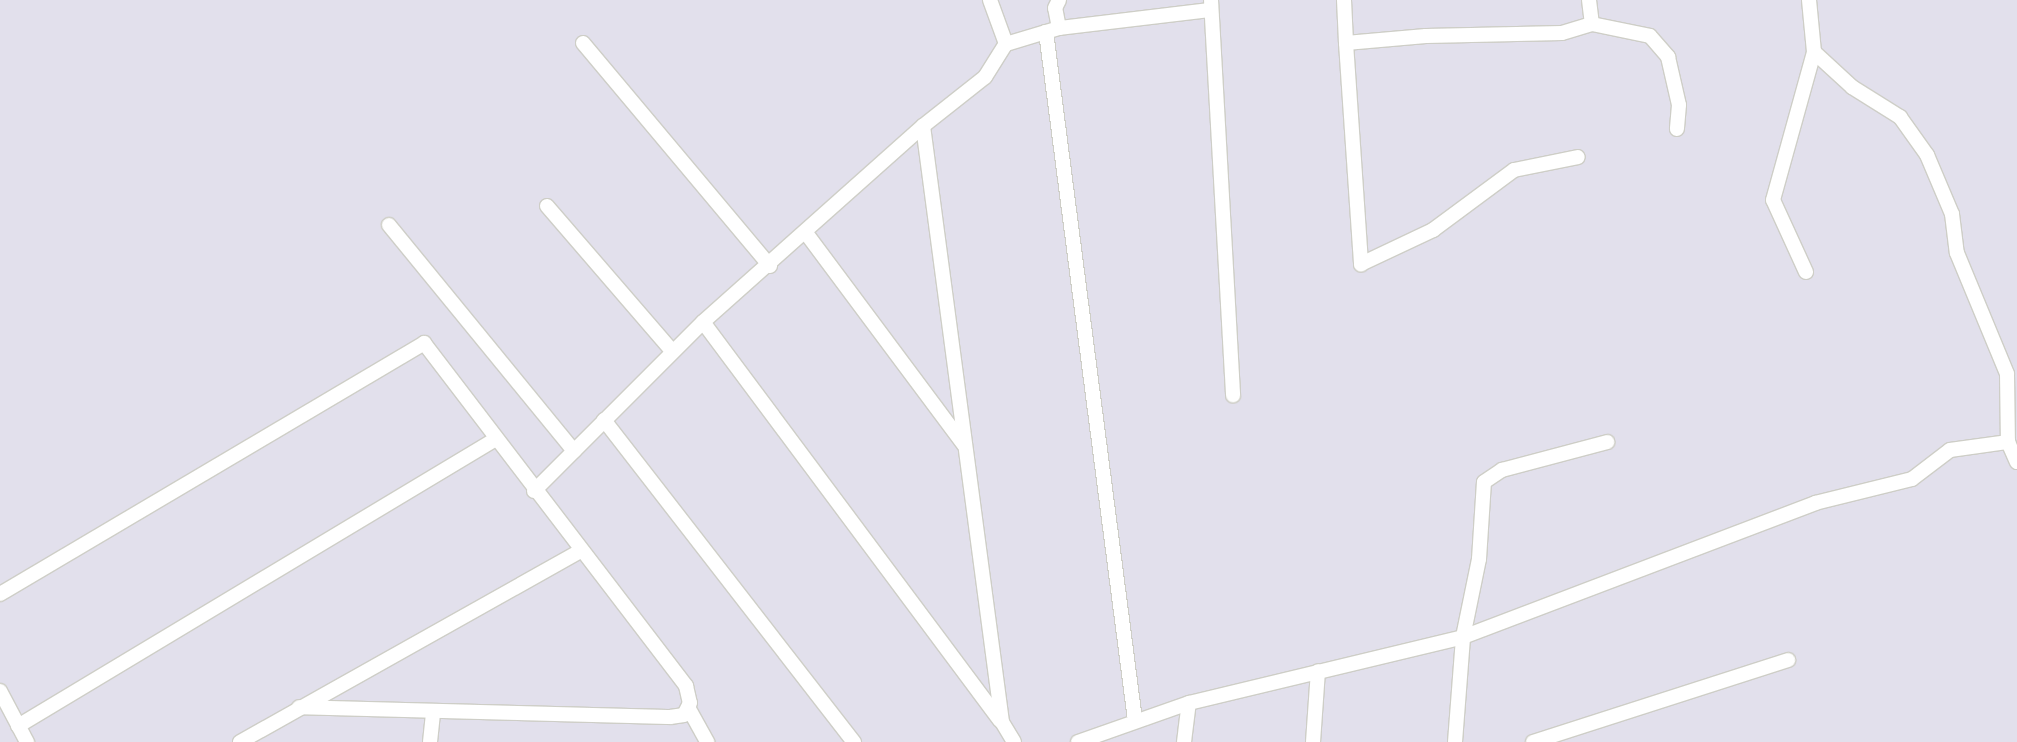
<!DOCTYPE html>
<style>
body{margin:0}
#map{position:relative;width:2017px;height:742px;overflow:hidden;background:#e2e0ec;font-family:"Fira Sans Condensed",sans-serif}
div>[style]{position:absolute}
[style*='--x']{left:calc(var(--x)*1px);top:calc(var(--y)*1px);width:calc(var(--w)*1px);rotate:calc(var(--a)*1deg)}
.roads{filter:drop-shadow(1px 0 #cecec7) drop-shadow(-1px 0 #cecec7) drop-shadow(0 1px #cecec7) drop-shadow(0 -1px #cecec7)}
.minor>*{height:14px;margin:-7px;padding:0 7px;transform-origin:7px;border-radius:7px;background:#fff}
span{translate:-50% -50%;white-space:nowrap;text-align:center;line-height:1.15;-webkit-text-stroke:4px #fff;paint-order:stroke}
</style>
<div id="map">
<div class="roads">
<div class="minor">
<div style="--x:990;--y:0;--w:47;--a:70"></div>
<div style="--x:1211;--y:0;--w:396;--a:86.8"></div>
<div style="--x:1344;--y:0;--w:43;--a:87.3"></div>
<div style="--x:1346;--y:43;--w:80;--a:-5"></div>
<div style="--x:1426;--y:36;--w:136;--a:-1.3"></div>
<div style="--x:1562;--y:33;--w:31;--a:-17"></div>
<div style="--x:1589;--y:0;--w:24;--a:83"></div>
<div style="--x:1592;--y:24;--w:59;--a:11.7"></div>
<div style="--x:1650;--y:36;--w:28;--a:49"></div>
<div style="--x:1668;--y:57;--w:49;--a:77.1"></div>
<div style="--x:1679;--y:105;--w:24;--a:95"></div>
<div style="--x:1809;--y:0;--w:52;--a:84.5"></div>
<div style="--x:1814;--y:52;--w:52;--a:42.6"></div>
<div style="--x:1852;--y:87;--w:57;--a:32"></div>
<div style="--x:1900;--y:117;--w:47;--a:54.6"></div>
<div style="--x:1927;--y:155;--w:64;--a:67"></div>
<div style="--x:1952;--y:214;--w:39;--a:83"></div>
<div style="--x:1957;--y:253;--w:131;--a:67.5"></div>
<div style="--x:2007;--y:374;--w:68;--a:89.2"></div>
<div style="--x:2008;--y:442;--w:22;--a:66"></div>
<div style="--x:1059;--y:28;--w:20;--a:-101"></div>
<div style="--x:1055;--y:8;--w:9;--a:-63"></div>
<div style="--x:1046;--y:32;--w:694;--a:82.63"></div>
<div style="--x:583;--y:43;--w:291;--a:50"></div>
<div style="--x:1346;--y:43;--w:222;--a:86.1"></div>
<div style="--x:1361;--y:264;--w:80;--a:-25.3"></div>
<div style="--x:1433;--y:230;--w:101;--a:-36.5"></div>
<div style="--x:1514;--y:170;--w:65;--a:-11.5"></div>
<div style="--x:923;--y:126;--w:601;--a:82.45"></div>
<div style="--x:1002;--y:722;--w:23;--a:59"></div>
<div style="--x:547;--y:206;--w:191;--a:49.2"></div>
<div style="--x:389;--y:225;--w:292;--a:50.7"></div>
<div style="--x:806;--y:233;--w:264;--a:53.3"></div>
<div style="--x:1806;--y:272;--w:79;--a:-114.6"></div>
<div style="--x:1773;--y:200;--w:154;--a:-74.5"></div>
<div style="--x:703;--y:322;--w:497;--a:53.3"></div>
<div style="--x:604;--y:420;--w:408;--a:52.2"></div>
<div style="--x:534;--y:491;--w:239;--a:-45"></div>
<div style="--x:703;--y:322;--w:295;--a:-41.7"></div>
<div style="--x:923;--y:126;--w:79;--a:-38.3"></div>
<div style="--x:985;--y:77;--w:39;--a:-58"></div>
<div style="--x:1006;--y:44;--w:55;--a:-16.8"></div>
<div style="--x:1059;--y:28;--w:151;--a:-6.8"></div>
<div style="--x:0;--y:594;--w:493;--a:-30.6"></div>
<div style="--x:424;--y:343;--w:432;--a:52.6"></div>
<div style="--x:686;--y:686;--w:17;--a:77"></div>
<div style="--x:690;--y:703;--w:13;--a:117"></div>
<div style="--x:684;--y:715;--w:14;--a:172"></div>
<div style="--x:670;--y:717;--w:371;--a:-178.5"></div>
<div style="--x:0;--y:691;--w:58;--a:62.1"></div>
<div style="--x:689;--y:709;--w:38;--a:61"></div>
<div style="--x:18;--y:726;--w:555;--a:-31"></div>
<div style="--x:240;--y:742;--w:389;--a:-29.3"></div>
<div style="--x:430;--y:742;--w:30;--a:-84"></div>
<div style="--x:1078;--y:742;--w:118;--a:-19.4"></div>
<div style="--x:1189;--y:703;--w:282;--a:-13.5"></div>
<div style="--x:1463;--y:637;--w:377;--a:-20.8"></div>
<div style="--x:1815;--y:503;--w:100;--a:-13.9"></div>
<div style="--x:1912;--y:479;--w:48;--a:-37.3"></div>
<div style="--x:1950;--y:450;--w:59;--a:-7.9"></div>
<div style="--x:1184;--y:742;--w:39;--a:-83"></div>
<div style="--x:1313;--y:742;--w:71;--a:-86"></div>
<div style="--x:1455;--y:742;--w:105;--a:-85.6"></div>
<div style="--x:1463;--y:637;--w:80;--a:-78.4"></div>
<div style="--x:1479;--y:559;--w:77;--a:-86.3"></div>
<div style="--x:1484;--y:482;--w:22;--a:-34"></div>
<div style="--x:1502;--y:470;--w:109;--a:-14.9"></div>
<div style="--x:1533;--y:742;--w:268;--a:-17.8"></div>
</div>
</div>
</div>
